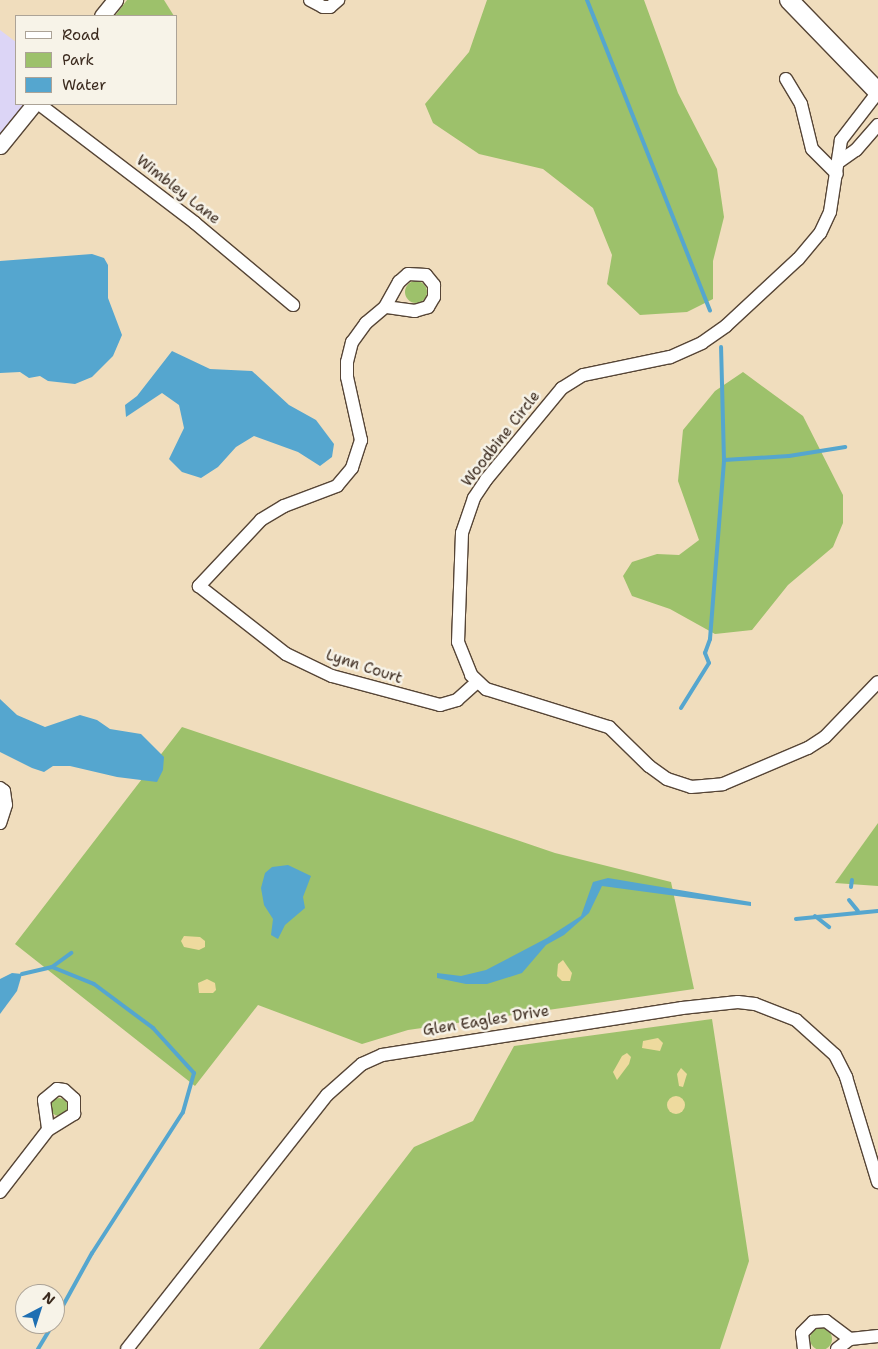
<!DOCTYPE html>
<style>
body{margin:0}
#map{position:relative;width:878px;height:1349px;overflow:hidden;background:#f0ddbd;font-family:"Shantell Sans",sans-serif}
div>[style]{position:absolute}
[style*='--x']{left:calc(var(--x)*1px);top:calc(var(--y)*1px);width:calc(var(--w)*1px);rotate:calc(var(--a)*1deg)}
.built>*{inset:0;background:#dcd5f6}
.green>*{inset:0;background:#9dc16b}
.round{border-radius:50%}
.sand>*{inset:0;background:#eeda9e}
.water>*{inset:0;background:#55a6cf}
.stream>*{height:4px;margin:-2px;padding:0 2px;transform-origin:2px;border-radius:2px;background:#55a6cf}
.roads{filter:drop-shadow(1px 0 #564536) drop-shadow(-1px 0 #564536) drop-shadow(0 1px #564536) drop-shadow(0 -1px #564536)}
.minor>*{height:12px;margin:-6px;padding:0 6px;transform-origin:6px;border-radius:6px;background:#fff}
.tertiary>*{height:15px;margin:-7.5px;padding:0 7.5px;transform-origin:7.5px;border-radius:7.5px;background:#fff}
.secondary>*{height:18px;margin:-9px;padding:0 9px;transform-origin:9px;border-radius:9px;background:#fff}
span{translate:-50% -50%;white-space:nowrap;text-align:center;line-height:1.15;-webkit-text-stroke:5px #f7f3e8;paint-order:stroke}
.street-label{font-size:15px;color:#3b2a1e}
.legend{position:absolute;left:15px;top:15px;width:162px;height:90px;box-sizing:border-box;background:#f7f3e8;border:1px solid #aca397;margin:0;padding:6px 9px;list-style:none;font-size:15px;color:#3b2a1e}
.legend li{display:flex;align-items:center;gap:10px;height:25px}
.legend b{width:25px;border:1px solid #aca397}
.north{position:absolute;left:15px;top:1284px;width:50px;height:50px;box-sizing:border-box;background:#f7f3e8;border:1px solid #aca397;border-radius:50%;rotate:40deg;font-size:14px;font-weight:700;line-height:20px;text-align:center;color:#3b2a1e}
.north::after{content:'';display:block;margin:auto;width:18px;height:22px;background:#1f6fb2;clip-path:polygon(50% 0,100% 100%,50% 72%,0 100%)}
</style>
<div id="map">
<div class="built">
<div style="clip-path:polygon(0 30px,16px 42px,16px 104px,32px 104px,0 144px)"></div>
</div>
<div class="green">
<div style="clip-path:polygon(127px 0,164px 0,174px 16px,115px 16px)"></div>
<div style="clip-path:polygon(487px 0,644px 0,678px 93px,717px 169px,724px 217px,713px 261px,713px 299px,687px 312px,640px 315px,607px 284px,612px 255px,593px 208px,543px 169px,479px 154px,433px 123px,425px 104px,469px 52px)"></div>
<div class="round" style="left:405px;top:281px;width:22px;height:22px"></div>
<div style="clip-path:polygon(743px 372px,803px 416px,843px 495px,843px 523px,833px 547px,788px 585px,752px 630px,715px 634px,670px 609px,632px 596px,623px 576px,632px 562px,657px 554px,679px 555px,699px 540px,678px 481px,683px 430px,715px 391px)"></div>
<div style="clip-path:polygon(182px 727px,555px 853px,671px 882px,694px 989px,408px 1030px,362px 1044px,258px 1005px,195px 1086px,15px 944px)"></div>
<div style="clip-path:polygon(878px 823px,878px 886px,835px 883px)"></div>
<div style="clip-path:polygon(712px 1019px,749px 1261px,720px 1349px,259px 1349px,414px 1147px,473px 1121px,514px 1046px)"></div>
<div class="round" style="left:50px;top:1098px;width:18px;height:18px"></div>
<div class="round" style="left:810px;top:1328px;width:22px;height:22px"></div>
</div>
<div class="sand">
<div style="clip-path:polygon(184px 936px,200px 937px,205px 941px,205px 947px,199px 950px,184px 947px,181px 941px)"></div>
<div style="clip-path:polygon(563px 960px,572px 973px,570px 981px,562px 981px,557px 976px,558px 964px)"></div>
<div style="clip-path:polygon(207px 979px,215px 983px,216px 990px,213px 993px,199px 993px,198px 983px)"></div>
<div style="clip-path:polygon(658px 1038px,663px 1043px,660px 1051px,642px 1048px,643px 1041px)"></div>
<div style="clip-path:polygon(627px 1053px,631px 1057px,629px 1064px,617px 1080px,613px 1072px,622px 1056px)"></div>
<div style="clip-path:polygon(681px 1068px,687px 1074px,683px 1087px,679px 1086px,677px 1074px)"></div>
<div class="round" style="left:667px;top:1096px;width:18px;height:18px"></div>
</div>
<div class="water">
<div style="clip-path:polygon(92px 254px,104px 258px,108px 265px,108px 298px,122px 335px,113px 356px,92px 377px,75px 384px,48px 381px,40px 376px,29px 378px,20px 372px,0 373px,0 261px)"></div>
<div style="clip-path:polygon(172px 351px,210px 369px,252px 371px,289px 405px,316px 420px,334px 444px,332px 457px,320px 466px,298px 452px,254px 436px,236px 447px,218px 467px,201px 478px,182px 472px,169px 459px,184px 428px,179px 405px,162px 393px,126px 417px,125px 405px,137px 396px)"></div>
<div style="clip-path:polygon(0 699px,17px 715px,45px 727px,80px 715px,97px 720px,110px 729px,141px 734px,164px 757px,163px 770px,157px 782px,117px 777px,70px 766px,53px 766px,44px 772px,32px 768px,0 752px)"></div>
<div style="clip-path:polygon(288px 865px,311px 876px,303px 897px,305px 908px,285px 925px,278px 939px,271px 935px,273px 919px,264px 905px,261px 888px,265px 873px,272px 867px)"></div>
<div style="clip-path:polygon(608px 878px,751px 902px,751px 906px,602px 886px,589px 913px,564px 935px,546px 945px,522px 973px,487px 984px,466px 984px,437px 978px,437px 973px,461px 976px,486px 970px,547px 938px,581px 916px,593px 882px)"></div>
<div style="clip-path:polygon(12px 973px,22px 974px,17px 991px,0 1014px,0 979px)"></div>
</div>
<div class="stream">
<div style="--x:587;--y:0;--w:334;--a:68.4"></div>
<div style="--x:724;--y:460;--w:65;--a:-3.5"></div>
<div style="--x:789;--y:456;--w:57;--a:-9.1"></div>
<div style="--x:681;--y:708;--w:53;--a:-58.1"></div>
<div style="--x:709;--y:663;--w:11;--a:-112"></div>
<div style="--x:705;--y:653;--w:15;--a:-70"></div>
<div style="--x:710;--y:639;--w:180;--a:-85.5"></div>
<div style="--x:724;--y:460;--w:113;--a:-91.5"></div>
<div style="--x:851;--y:887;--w:7;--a:-82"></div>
<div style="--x:849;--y:900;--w:14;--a:51"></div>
<div style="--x:815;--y:916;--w:18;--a:38"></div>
<div style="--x:796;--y:919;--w:82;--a:-5.6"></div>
<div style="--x:52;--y:967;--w:24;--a:-36"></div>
<div style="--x:22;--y:974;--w:31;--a:-13"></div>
<div style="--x:52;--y:967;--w:45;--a:22"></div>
<div style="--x:94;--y:984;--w:74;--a:36.7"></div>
<div style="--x:153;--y:1028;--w:61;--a:47.7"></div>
<div style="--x:194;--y:1073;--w:41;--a:105.8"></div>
<div style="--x:183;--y:1112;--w:168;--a:122.8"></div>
<div style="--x:92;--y:1253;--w:77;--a:118.9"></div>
<div style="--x:38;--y:1349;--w:29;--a:-59"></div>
</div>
<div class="roads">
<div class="minor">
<div style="--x:310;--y:0;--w:15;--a:28"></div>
<div style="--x:323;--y:7;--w:7;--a:0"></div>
<div style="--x:330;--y:7;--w:11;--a:-41"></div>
<div style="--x:786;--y:79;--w:29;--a:59"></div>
<div style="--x:801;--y:104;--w:46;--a:76.3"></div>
<div style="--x:812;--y:149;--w:35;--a:45"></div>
<div style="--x:878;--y:92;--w:61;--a:127.6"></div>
<div style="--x:841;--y:140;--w:73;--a:98.7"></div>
<div style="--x:830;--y:212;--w:23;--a:115"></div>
<div style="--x:820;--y:233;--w:34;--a:130"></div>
<div style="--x:798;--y:259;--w:98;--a:137.1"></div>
<div style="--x:726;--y:326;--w:29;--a:145"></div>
<div style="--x:702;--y:343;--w:35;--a:156"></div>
<div style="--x:670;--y:357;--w:89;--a:168.3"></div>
<div style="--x:583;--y:375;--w:25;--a:148"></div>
<div style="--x:562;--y:388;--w:119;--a:129.6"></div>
<div style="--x:486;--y:480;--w:22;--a:124"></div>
<div style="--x:474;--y:498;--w:37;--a:109"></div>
<div style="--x:462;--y:533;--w:109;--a:92.1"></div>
<div style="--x:458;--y:642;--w:35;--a:68"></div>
<div style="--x:471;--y:675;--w:21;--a:43"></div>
<div style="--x:486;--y:689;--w:129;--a:17.2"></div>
<div style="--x:609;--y:727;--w:56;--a:44.3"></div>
<div style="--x:649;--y:766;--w:22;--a:36"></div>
<div style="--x:667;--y:779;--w:25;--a:18"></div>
<div style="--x:691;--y:787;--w:32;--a:-5"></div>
<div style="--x:723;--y:784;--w:92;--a:-23"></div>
<div style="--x:808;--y:748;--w:20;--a:-33"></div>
<div style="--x:825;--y:737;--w:76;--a:-46.1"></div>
<div style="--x:39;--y:104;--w:196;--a:37.3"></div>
<div style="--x:195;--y:223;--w:128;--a:39.9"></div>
<div style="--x:840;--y:161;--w:19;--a:-35"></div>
<div style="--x:856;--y:150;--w:33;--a:-49"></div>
<div style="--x:385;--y:307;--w:29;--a:-61"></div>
<div style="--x:399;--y:282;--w:12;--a:-42"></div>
<div style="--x:408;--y:274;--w:18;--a:3"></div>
<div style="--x:426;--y:275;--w:13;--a:51"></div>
<div style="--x:434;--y:285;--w:12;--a:90"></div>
<div style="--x:434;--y:297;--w:12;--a:121"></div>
<div style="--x:428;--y:307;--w:14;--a:163"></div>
<div style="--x:415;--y:311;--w:30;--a:-172"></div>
<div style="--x:385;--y:307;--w:25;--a:140"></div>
<div style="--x:366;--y:323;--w:24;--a:126"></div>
<div style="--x:352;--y:342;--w:21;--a:104"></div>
<div style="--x:347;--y:362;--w:15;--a:90"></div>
<div style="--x:347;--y:377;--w:65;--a:77.5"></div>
<div style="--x:361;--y:440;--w:29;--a:108"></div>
<div style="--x:352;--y:468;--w:23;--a:130"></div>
<div style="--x:337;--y:486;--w:57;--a:159.3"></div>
<div style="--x:284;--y:506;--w:27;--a:149"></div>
<div style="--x:261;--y:520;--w:91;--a:133.2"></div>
<div style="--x:199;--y:586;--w:110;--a:38"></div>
<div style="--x:286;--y:654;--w:51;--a:25.6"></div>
<div style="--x:332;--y:676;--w:112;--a:15"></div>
<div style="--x:440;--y:705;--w:18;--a:-16"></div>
<div style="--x:457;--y:700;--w:27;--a:-42"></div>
<div style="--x:0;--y:788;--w:5;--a:37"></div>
<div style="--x:4;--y:791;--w:14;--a:82"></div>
<div style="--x:6;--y:805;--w:19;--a:108"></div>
<div style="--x:0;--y:1192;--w:78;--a:-52.3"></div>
<div style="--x:48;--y:1130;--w:31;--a:-32"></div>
<div style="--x:74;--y:1114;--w:15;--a:-90"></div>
<div style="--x:74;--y:1099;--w:13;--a:-138"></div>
<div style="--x:64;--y:1090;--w:7;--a:-172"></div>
<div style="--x:57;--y:1089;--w:17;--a:140"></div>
<div style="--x:44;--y:1100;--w:30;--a:82"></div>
<div style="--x:127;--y:1349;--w:323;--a:-51.8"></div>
<div style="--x:327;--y:1095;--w:47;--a:-41.5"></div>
<div style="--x:362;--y:1064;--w:22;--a:-24"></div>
<div style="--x:382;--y:1055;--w:304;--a:-8.9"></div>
<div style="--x:682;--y:1008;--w:56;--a:-6.1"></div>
<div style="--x:738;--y:1002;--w:17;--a:7"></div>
<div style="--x:755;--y:1004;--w:44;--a:21.3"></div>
<div style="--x:796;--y:1020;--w:52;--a:41.9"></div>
<div style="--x:835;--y:1055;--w:25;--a:63"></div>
<div style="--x:846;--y:1077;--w:110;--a:73.1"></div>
<div style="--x:804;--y:1349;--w:16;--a:-97"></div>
<div style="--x:802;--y:1333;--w:16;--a:-45"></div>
<div style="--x:813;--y:1322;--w:13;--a:-4"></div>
<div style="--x:826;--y:1321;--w:30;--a:37"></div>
<div style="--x:837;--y:1349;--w:16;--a:-38"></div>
<div style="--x:850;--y:1339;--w:28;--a:-6"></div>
</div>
<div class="tertiary">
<div style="--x:102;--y:16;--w:21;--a:-51"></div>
<div style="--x:0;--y:146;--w:54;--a:-51"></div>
</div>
<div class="secondary">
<div style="--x:789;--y:0;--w:128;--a:45.9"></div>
</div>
</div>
<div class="street-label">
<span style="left:178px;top:190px;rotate:38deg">Wimbley Lane</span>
<span style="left:501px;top:439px;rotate:-52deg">Woodbine Circle</span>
<span style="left:364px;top:667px;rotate:18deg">Lynn Court</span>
<span style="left:486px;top:1021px;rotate:-9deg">Glen Eagles Drive</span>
</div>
<ul class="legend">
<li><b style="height:6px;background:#fff"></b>Road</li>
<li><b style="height:14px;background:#9dc16b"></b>Park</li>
<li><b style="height:14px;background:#55a6cf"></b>Water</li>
</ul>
<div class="north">N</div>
</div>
